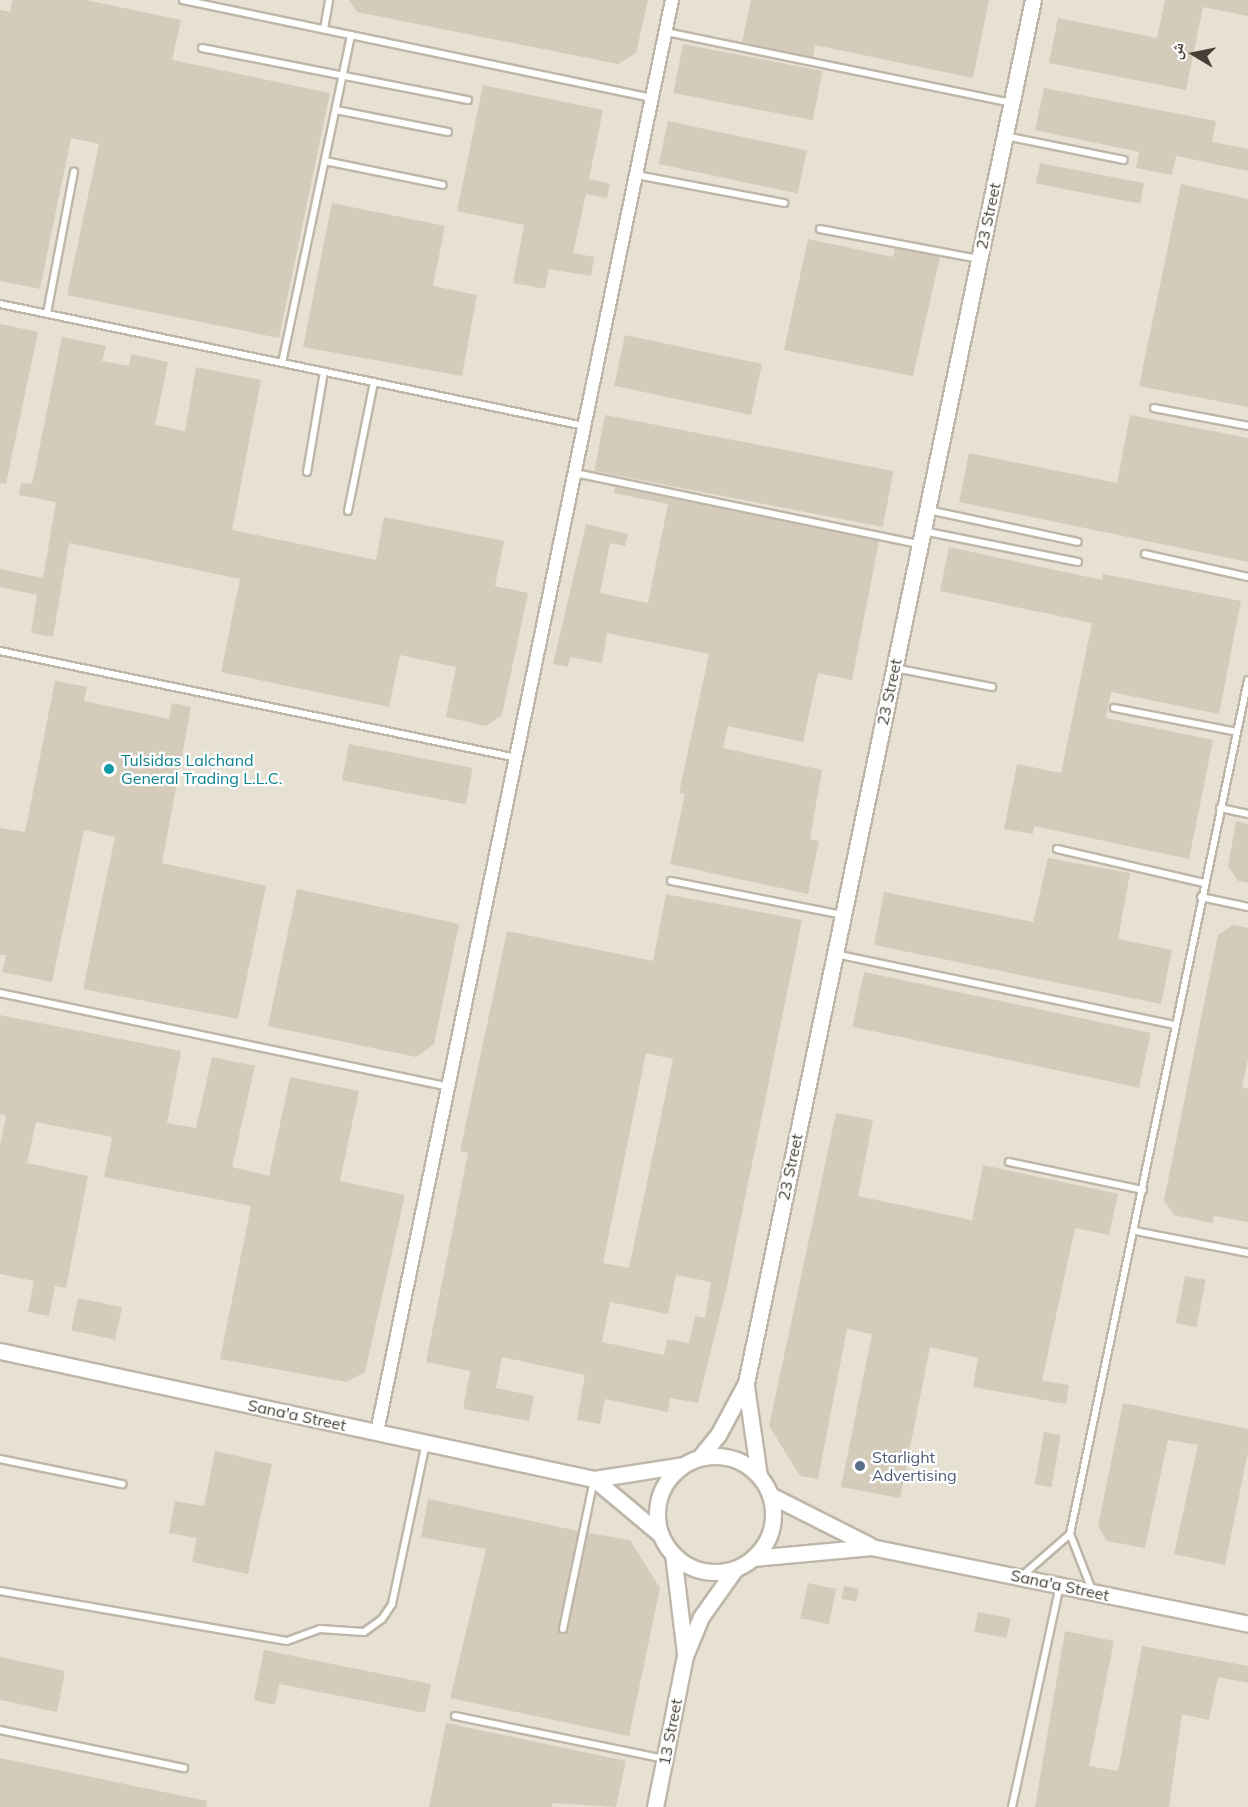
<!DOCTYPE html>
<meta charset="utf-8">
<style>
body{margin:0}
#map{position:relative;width:1248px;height:1807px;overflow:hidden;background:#f3efe6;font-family:Mulish,"Noto Naskh Arabic",sans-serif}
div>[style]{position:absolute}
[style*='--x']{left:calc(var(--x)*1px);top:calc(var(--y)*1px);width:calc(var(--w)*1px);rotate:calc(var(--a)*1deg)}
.residential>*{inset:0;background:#e7e1d4;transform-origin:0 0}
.building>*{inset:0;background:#d4cbbb;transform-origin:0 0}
.roads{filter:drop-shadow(2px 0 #beb7a9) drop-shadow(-2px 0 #beb7a9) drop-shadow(0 2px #beb7a9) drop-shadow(0 -2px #beb7a9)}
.service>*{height:6px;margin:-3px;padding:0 3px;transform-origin:3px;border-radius:3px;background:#fff}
.minor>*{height:12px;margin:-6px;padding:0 6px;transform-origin:6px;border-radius:6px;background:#fff}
.tertiary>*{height:15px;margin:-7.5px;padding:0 7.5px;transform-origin:7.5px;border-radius:7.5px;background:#fff}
.tertiary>.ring{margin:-7.5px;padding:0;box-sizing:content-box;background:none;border:15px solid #fff;border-radius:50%}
.dots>*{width:16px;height:16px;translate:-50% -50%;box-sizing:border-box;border:3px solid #fff;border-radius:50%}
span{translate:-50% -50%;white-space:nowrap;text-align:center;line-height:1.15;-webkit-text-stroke:4.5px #fff;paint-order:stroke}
.street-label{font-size:16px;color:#453f35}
.culture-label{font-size:16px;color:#0d838f}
.left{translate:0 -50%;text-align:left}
.service-label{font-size:16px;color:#4e5e75}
.north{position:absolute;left:1164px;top:24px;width:60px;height:60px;-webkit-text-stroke:4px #fff;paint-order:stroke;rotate:280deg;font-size:16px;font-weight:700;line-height:24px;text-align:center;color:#453f35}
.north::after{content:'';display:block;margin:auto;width:21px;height:27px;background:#453f35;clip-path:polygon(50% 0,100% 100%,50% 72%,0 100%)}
</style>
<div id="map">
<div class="residential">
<div style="left:0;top:0;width:1248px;height:1807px"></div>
</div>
<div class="building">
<div style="clip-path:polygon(12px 0,86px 0,181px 20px,172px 60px,330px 93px,279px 338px,67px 295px,99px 144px,71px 138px,40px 289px,0 281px,0 10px,10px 12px)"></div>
<div style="clip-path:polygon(349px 0,648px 0,636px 53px,618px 64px,357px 12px)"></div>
<div style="clip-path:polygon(751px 0,989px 0,973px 78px,815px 45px,813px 57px,742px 42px)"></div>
<div style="clip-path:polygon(1165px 0,1248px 0,1248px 16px,1203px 7px,1186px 90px,1049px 63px,1058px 18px,1157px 38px)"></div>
<div style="left:683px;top:44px;width:142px;height:50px;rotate:11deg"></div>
<div style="clip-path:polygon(483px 85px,603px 110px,589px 179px,610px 184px,607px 198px,586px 194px,573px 253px,594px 257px,591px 276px,549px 269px,545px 289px,513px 283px,524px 225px,457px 211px)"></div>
<div style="clip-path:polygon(1044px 88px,1216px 121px,1212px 142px,1248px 149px,1248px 171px,1176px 156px,1172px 175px,1136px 168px,1139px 152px,1035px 130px)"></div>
<div style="left:668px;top:121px;width:142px;height:44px;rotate:12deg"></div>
<div style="left:1040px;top:163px;width:106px;height:21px;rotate:11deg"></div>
<div style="clip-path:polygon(1181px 184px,1248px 199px,1248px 407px,1139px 386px)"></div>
<div style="clip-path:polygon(332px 203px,445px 226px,433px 286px,477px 295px,462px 376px,303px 347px)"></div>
<div style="clip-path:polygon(808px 239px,893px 257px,895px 248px,940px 257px,913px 376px,784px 350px)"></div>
<div style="clip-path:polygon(0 324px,38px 332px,6px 484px,0 483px)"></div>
<div style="left:625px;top:335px;width:140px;height:52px;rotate:12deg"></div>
<div style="clip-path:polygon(62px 337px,106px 346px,102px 361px,129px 366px,131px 354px,168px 362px,155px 425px,185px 431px,196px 367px,261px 380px,232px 530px,376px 560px,384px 517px,504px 541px,495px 586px,528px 593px,502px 715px,486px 726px,446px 717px,456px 667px,400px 655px,389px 707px,221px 672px,240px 579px,69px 543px,53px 637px,31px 633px,37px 595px,0 587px,0 569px,43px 578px,56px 502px,19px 495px,21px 483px,32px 484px)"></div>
<div style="left:605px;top:415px;width:294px;height:57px;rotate:11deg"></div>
<div style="clip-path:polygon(1130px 415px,1248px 438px,1248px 562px,959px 502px,969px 453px,1117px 483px)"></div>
<div style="clip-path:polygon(615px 487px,879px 541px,852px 680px,818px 673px,803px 742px,728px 726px,723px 748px,822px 770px,810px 839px,819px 841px,808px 894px,670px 864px,685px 794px,679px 793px,709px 654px,607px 633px,602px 663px,570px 657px,568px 667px,553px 664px,586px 524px,628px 534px,625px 546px,610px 543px,600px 593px,648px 603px,668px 504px,614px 493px)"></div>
<div style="clip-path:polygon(949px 547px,1102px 580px,1103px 574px,1241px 601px,1219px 714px,1111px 692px,1106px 718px,1213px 740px,1189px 859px,1034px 826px,1033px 834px,1004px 829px,1017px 764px,1061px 773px,1092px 623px,940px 591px)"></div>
<div style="clip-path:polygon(55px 681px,87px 687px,84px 701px,169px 719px,172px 703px,191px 707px,162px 863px,266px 886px,238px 1019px,83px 989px,115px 837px,84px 830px,52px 982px,2px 972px,6px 955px,0 955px,0 828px,25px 832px)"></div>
<div style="left:349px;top:744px;width:126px;height:37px;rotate:11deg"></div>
<div style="clip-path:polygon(1236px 821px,1248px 824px,1248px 883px,1238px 881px,1228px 866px)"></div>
<div style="clip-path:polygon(1048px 858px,1130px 873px,1118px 939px,1172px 950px,1161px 1004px,874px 945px,884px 892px,1033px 922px)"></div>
<div style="clip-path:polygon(297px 889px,459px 924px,434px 1044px,416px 1057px,268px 1026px)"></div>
<div style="clip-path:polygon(evenodd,666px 894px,802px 920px,727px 1286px,698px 1403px,670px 1398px,668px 1412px,605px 1399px,600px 1424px,577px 1420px,585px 1375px,502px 1357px,496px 1388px,534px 1396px,529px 1421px,463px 1409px,470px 1371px,426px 1362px,468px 1153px,460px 1151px,507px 931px,653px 961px,666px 894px,646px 1053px,673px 1059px,629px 1268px,603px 1263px,646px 1053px,666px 894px,676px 1275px,711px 1282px,705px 1318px,695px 1316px,689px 1343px,667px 1339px,664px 1355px,602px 1342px,610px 1302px,668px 1314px,676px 1275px)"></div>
<div style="clip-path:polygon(1233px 925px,1248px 928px,1248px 1059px,1242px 1087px,1248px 1089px,1248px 1222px,1214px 1216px,1212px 1223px,1174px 1215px,1164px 1200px,1218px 935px)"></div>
<div style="left:864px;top:972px;width:293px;height:56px;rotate:12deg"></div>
<div style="clip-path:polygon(0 1015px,181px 1051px,167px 1123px,196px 1128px,212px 1057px,255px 1066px,232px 1167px,269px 1176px,290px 1077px,359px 1091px,340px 1181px,405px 1195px,365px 1372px,346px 1382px,220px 1359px,251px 1206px,104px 1177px,112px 1137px,36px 1122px,27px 1163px,88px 1176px,66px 1288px,55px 1286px,49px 1316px,28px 1312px,34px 1281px,0 1274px,0 1146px,6px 1115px,0 1114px)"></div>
<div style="clip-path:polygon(836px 1113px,873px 1120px,858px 1196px,972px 1220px,983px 1165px,1118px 1194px,1109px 1235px,1075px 1228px,1042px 1381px,1069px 1385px,1066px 1404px,973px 1387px,978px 1358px,930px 1347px,900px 1498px,841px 1487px,872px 1334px,847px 1329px,818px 1479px,800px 1476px,769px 1426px)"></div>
<div style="left:1185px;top:1276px;width:21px;height:48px;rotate:11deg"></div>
<div style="left:78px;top:1298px;width:45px;height:33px;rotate:12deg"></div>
<div style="clip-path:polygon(1123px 1403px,1248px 1429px,1248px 1452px,1225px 1565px,1174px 1554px,1198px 1445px,1168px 1440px,1145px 1548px,1107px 1541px,1098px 1526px)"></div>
<div style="left:1044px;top:1432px;width:17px;height:53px;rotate:10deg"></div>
<div style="clip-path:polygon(215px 1451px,272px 1464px,248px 1574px,192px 1562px,197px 1538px,169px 1533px,175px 1501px,204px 1506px)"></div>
<div style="clip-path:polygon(428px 1499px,578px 1531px,558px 1628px,563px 1634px,568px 1630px,588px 1533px,630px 1540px,660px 1588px,629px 1736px,450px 1698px,486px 1549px,421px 1537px)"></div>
<div style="left:808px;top:1583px;width:29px;height:36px;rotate:12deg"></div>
<div style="left:844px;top:1586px;width:15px;height:13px;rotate:11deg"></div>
<div style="left:978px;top:1612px;width:33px;height:20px;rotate:11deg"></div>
<div style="clip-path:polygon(1065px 1631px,1114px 1641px,1089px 1766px,1118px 1771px,1142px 1646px,1248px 1666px,1248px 1683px,1218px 1677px,1209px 1720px,1182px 1714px,1169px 1807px,1035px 1807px)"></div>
<div style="clip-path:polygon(264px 1650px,431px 1684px,425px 1713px,279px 1684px,275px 1705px,254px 1700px)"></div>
<div style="clip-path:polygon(0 1657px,65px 1671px,57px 1712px,0 1700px)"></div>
<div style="clip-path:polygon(446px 1723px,626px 1761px,616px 1807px,552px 1803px,552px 1807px,429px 1807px)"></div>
<div style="clip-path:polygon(0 1758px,207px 1801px,206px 1807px,0 1807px)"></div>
</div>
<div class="roads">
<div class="service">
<div style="--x:183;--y:0;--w:479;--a:11.8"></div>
<div style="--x:324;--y:29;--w:29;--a:-80"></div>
<div style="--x:666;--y:32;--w:352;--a:11.6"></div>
<div style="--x:202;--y:48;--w:271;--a:11.1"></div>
<div style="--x:336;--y:110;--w:114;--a:11.1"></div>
<div style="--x:1005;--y:136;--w:121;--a:11.4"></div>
<div style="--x:325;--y:161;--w:120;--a:11.5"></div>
<div style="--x:637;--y:175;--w:150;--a:10.8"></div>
<div style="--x:820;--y:229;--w:162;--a:10.7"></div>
<div style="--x:0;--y:304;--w:597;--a:11.8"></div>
<div style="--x:47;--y:313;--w:144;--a:-79.2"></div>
<div style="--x:282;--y:363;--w:335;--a:-78.1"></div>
<div style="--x:1154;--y:408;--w:96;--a:10.8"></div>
<div style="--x:307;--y:472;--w:102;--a:-80.4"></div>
<div style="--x:575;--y:473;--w:351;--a:11.7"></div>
<div style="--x:928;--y:510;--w:153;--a:12"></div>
<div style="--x:348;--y:511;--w:132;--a:-78.6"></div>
<div style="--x:923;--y:531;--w:158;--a:11.3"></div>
<div style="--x:1145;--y:554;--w:106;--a:12.6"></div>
<div style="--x:0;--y:651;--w:528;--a:11.69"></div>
<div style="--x:894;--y:668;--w:100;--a:11"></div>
<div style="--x:1114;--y:708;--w:125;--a:11"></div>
<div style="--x:1220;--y:808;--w:29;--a:12"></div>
<div style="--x:1057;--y:849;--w:151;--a:13"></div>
<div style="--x:671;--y:881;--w:174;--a:11.2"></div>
<div style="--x:1201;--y:897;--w:48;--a:12"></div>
<div style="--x:835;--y:954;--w:346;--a:11.8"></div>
<div style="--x:0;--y:993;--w:459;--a:11.8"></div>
<div style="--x:1009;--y:1162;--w:137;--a:11.8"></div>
<div style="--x:1135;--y:1231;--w:115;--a:11"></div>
<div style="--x:0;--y:1459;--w:125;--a:11.6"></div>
<div style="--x:1023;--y:1575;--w:62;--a:-41.1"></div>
<div style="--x:1092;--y:1590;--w:60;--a:-111.4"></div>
<div style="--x:1070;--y:1534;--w:872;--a:-78.23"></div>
<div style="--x:0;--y:1591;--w:291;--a:9.9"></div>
<div style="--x:287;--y:1641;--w:35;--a:-20"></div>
<div style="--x:320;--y:1629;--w:44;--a:3.9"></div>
<div style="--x:364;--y:1632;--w:22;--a:-36"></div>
<div style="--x:382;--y:1619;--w:18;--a:-56"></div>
<div style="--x:392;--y:1604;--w:165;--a:-78.1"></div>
<div style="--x:563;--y:1629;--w:153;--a:-78.3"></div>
<div style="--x:455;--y:1716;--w:213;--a:11.6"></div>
<div style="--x:0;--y:1730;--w:188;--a:11.7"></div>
<div style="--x:1012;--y:1807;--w:227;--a:-77.8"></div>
</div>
<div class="minor">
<div style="--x:377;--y:1432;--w:1462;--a:-78.36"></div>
</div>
<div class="tertiary">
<div style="--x:0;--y:1351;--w:608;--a:12.16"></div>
<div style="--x:594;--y:1479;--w:90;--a:-8.9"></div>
<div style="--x:746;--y:1386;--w:91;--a:81.8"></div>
<div class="ring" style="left:657px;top:1456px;width:101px;height:101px"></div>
<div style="--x:700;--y:1457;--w:28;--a:-51"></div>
<div style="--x:718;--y:1435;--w:59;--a:-61.7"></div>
<div style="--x:746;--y:1383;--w:1412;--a:-78.28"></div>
<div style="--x:594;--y:1479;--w:87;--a:39.9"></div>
<div style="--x:770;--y:1495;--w:111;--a:26.8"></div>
<div style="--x:673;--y:1554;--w:100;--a:83.1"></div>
<div style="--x:753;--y:1558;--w:119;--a:-5.3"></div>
<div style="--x:871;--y:1547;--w:385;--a:11.5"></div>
<div style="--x:655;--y:1807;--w:154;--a:-78.8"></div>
<div style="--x:685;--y:1656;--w:42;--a:-67.7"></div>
<div style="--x:701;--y:1617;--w:59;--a:-54.7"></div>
</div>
</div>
<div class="dots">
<div style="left:109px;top:769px;background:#0f9aa8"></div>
<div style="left:860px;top:1466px;background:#5c6f8a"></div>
</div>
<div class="street-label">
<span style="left:988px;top:216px;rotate:-78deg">23 Street</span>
<span style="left:889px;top:692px;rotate:-78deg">23 Street</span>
<span style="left:790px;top:1167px;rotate:-78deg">23 Street</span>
<span style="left:297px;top:1415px;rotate:12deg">Sana'a Street</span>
<span style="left:1060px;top:1585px;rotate:12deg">Sana'a Street</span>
<span style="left:670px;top:1732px;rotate:-79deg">13 Street</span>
</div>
<div class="culture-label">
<span class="left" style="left:121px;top:769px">Tulsidas Lalchand<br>General Trading L.L.C.</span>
</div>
<div class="service-label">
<span class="left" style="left:872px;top:1466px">Starlight<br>Advertising</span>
</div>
<div class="north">ش</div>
</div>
